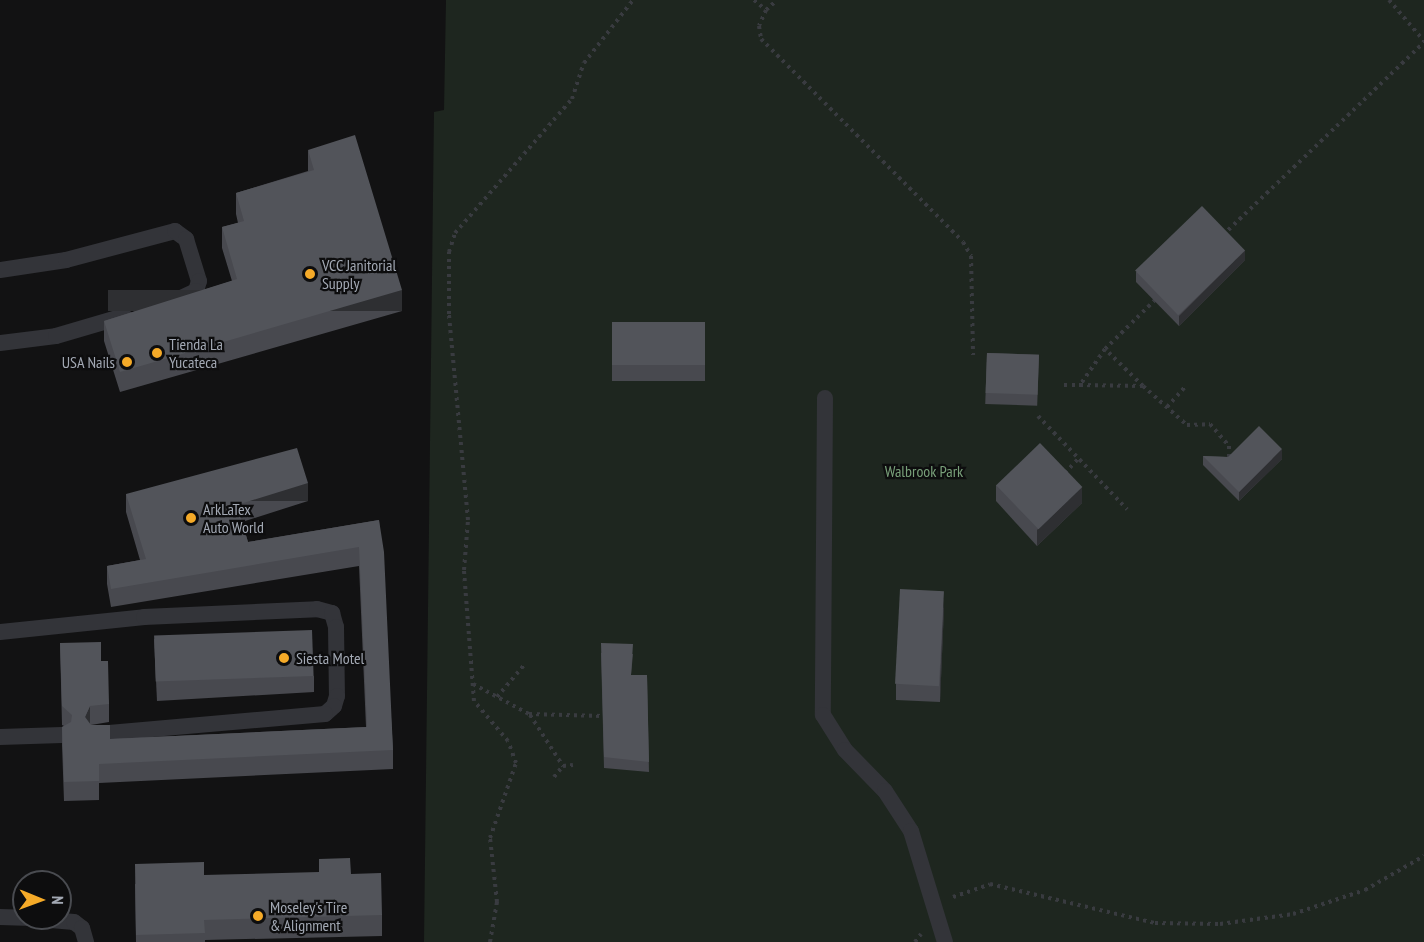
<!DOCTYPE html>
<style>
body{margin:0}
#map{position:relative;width:1424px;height:942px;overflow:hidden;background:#121213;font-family:"PT Sans Narrow",sans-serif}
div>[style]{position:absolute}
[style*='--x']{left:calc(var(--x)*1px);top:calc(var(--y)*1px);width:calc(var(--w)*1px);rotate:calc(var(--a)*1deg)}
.green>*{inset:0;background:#1e261f}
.path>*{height:4px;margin-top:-2px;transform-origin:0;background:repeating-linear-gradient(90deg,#393b40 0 3px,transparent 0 7.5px)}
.lane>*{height:16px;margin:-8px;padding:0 8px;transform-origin:8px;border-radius:8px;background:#333439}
.wall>*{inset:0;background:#48494f;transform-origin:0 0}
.shaded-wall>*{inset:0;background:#2e2f32;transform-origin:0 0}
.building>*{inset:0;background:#52545a;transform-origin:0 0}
.dots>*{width:16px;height:16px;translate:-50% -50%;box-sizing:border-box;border:3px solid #0d0d0e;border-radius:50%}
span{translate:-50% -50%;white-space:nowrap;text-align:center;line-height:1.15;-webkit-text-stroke:4.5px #0d0d0e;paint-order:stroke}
.poi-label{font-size:16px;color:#a3a9b4}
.left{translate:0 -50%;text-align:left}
.right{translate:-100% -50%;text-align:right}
.park-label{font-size:16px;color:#79a07a}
.north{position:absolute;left:12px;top:870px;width:60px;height:60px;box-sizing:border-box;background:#0d0d0e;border:2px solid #494b50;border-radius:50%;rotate:91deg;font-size:16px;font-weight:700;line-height:24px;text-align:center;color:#a3a9b4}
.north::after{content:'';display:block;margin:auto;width:21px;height:27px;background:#f5aa28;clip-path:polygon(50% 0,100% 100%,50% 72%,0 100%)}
</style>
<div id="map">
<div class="green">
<div style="clip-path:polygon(446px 0,1424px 0,1424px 942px,424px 942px,434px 112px,444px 110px)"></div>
</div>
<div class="path">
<div style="--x:754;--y:0;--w:16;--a:40"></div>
<div style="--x:766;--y:10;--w:15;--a:-42"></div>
<div style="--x:1389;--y:0;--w:54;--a:49.5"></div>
<div style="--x:766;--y:10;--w:17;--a:114"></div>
<div style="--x:759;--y:26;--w:13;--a:81"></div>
<div style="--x:761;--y:39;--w:286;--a:45.1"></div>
<div style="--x:963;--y:242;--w:16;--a:60"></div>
<div style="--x:971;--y:256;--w:99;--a:88.8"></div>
<div style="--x:1223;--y:235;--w:279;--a:-43.8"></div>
<div style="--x:1105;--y:349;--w:44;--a:124.8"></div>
<div style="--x:1080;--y:385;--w:63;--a:0.9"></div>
<div style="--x:1143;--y:386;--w:53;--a:-135.8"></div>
<div style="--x:1105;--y:349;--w:73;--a:-44.4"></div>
<div style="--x:1064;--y:385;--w:16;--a:0"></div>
<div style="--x:1143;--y:386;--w:59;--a:41.6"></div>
<div style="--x:1187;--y:425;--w:23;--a:-2"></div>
<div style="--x:1210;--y:424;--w:29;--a:49"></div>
<div style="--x:1229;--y:446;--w:14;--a:90"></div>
<div style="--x:1167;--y:407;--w:28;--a:-48"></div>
<div style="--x:1038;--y:416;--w:129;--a:46.3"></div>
<div style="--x:1065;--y:473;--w:21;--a:-47"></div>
<div style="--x:473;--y:684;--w:64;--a:28.2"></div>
<div style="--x:529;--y:714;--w:73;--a:1.6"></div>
<div style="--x:497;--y:697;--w:42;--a:-49.8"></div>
<div style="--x:530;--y:715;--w:61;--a:57.1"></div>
<div style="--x:563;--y:766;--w:10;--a:-6"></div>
<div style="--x:554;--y:777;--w:14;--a:-51"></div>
<div style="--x:953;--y:897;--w:39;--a:-19"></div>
<div style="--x:990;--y:884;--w:170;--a:13.3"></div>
<div style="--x:1155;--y:923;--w:65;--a:0.9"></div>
<div style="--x:1220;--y:924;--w:74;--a:-7.8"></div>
<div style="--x:1293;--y:914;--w:76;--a:-18.4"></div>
<div style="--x:1365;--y:890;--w:68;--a:-30"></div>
<div style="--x:490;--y:942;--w:41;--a:-80.1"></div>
<div style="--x:497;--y:902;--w:64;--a:-96.2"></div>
<div style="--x:490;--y:838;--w:79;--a:-70.9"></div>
<div style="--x:516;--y:763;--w:23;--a:-110"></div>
<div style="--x:508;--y:741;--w:52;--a:-130.4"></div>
<div style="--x:474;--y:701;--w:131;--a:-94.4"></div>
<div style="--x:464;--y:570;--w:50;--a:-85.4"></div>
<div style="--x:468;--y:520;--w:207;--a:-95.3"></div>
<div style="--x:449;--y:314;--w:62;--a:-90"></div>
<div style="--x:449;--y:252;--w:20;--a:-72"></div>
<div style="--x:455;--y:233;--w:178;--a:-48.9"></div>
<div style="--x:572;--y:99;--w:38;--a:-72"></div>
<div style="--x:584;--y:63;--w:80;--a:-52.1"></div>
<div style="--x:915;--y:942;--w:10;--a:-53"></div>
</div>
<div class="lane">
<div style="--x:0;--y:270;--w:67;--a:-8.6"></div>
<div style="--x:66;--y:260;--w:113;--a:-14.9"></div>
<div style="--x:175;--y:231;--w:14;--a:36"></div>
<div style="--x:186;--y:239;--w:44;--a:72.8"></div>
<div style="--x:199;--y:281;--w:10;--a:107"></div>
<div style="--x:196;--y:291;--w:26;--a:155"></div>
<div style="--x:0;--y:343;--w:56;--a:-7.1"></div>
<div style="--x:56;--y:336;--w:71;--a:-16.4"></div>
<div style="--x:825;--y:398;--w:317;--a:90.4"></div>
<div style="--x:823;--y:715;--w:41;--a:57.8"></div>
<div style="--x:845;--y:750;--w:57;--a:45.7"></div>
<div style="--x:885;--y:791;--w:48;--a:57"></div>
<div style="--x:911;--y:831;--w:116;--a:73"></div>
<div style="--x:0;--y:632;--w:145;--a:-5.9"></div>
<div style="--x:144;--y:617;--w:173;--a:-2.6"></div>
<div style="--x:317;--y:609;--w:16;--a:15"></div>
<div style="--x:332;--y:613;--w:15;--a:74"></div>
<div style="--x:336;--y:627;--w:69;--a:89.2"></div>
<div style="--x:337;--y:696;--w:10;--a:107"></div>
<div style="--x:334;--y:706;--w:12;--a:138"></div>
<div style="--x:325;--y:714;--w:231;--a:175"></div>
<div style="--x:0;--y:737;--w:62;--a:-1.8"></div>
<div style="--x:0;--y:917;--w:24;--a:2"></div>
<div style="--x:28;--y:918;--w:46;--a:5"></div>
<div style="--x:74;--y:922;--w:10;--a:37"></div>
<div style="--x:82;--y:928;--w:15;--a:74"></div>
</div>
<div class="wall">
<div style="clip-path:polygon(308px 150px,402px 311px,120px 392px,104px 341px,104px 321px,232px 281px,222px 248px,222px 227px,238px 223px,236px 214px,236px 193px,308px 171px)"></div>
<div style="clip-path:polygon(1245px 260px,1179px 326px,1136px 282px,1136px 272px)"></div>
<div style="left:705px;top:322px;width:59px;height:93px;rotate:90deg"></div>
<div style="left:987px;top:353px;width:52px;height:51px;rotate:2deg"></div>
<div style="clip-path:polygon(1203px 456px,1228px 457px,1282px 459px,1239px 501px,1203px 465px)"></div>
<div style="clip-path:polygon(996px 485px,1082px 503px,1037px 546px,996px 501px)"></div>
<div style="clip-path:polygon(126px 494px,308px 501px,242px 522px,248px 542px,379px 520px,393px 750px,393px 769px,99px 783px,99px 800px,64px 801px,62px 745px,62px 727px,64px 726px,62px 725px,60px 643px,101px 661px,109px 704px,109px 722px,91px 725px,110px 739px,366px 727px,359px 566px,111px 607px,107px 584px,107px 566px,140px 560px,126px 512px)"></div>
<div style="clip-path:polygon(944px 607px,940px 702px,896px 700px,896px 684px)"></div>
<div style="clip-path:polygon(154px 639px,314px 676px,314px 692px,157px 701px)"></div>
<div style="clip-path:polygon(601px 653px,633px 654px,631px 675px,647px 675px,649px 772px,604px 768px)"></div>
<div style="clip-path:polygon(351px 874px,382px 915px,382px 936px,205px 940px,205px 942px,136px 942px,135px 884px,204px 875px)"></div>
</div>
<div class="shaded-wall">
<div style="clip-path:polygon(1245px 250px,1245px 260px,1179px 326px,1179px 316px)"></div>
<div style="left:402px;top:290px;width:21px;height:294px;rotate:90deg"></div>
<div style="clip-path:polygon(1282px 449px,1282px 459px,1239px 501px,1239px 492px)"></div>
<div style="left:308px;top:483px;width:18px;height:74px;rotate:90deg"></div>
<div style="clip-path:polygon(1082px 487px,1082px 503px,1037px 546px,1037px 530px)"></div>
<div style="clip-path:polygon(944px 591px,944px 607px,940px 702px,940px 686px)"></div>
<div style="clip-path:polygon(90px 706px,90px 725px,85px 717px)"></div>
</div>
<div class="building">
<div style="clip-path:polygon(355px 135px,402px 290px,120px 372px,104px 321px,237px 279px,222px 227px,244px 221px,236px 193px,314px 170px,308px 150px)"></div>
<div style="left:1202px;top:206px;width:62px;height:93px;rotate:46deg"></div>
<div style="left:705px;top:322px;width:43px;height:93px;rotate:90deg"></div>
<div style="left:987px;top:353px;width:52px;height:40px;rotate:2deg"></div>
<div style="clip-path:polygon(1259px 426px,1282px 449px,1239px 492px,1203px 456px,1228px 457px)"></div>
<div style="left:1040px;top:443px;width:61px;height:61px;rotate:46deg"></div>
<div style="clip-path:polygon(297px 448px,308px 483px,237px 505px,248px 542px,379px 520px,384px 552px,393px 750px,99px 764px,99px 781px,64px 782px,62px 727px,71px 722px,72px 715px,62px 706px,60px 643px,101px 642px,101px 661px,108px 661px,109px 704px,90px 706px,85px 717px,91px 725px,110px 725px,110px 739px,367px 727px,359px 547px,111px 589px,107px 566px,146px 559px,126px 494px)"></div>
<div style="left:900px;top:589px;width:44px;height:95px;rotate:3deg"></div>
<div style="left:312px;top:630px;width:46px;height:158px;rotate:88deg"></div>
<div style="clip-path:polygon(601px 643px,633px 644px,631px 675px,647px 675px,649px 762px,604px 757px)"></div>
<div style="clip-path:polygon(350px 858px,351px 874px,381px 873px,382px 915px,204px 920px,205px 933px,136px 935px,135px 864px,204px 862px,204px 875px,319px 872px,319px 859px)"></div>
</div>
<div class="dots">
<div style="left:310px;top:274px;background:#f5aa28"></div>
<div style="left:157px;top:353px;background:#f5aa28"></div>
<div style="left:127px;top:362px;background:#f5aa28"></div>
<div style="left:191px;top:518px;background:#f5aa28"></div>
<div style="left:284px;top:658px;background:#f5aa28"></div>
<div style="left:258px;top:916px;background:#f5aa28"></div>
</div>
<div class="poi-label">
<span class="left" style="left:322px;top:274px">VCC Janitorial<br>Supply</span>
<span class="left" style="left:169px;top:353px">Tienda La<br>Yucateca</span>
<span class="right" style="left:115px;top:362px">USA Nails</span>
<span class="left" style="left:203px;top:518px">ArkLaTex<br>Auto World</span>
<span class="left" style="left:296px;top:658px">Siesta Motel</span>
<span class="left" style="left:270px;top:916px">Moseley's Tire<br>&amp; Alignment</span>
</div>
<div class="park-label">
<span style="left:924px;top:471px">Walbrook Park</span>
</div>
<div class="north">N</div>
</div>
